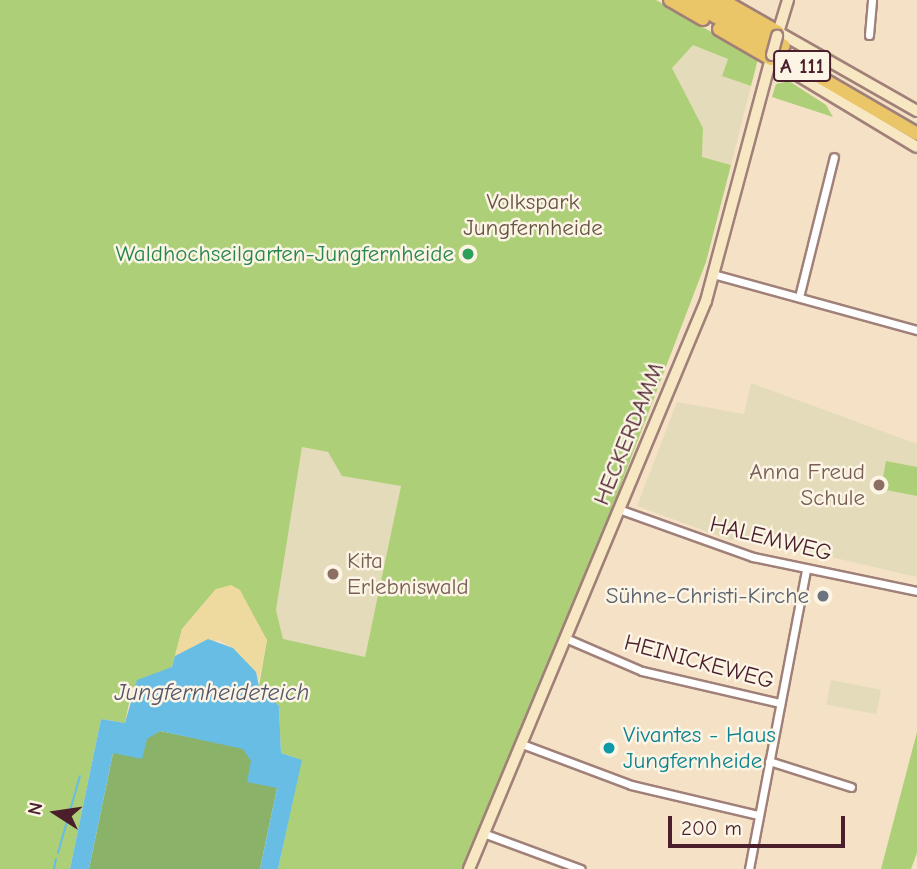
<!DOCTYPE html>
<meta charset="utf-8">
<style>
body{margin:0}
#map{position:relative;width:917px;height:869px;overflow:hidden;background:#f5e2c6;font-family:"Comic Neue",sans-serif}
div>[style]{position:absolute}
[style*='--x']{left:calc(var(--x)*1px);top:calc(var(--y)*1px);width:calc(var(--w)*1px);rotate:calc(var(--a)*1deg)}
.built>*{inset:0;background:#e4dbba;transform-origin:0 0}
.green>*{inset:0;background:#adcf77}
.forest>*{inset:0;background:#8ab268}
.sand>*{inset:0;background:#eeda9e}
.water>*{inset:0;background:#68bde4}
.stream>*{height:2px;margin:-1px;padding:0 1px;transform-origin:1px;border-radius:1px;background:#68bde4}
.roads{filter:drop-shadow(2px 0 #a08078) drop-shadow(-2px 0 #a08078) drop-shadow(0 2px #a08078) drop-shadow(0 -2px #a08078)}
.street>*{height:7px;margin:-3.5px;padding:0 3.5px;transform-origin:3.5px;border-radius:3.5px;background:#fff}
.secondary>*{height:10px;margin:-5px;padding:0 5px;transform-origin:5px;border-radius:5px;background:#f7e8c3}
.highway>*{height:12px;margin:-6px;padding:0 6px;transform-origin:6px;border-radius:6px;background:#ebc669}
.bridges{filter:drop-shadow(2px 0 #a08078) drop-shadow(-2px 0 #a08078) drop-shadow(0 2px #a08078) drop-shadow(0 -2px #a08078)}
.secondary-bridge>*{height:10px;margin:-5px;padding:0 5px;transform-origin:5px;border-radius:5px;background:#f7e8c3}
.dots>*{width:19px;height:19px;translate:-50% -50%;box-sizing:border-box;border:4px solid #fcf5e5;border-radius:50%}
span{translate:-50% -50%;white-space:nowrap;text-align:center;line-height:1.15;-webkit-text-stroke:5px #fcf5e5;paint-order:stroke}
.shield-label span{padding:2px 5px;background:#fcf5e5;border:2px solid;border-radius:5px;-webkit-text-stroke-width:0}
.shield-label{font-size:21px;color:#4a1f2b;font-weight:700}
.park-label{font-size:23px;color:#685442}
.leisure-label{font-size:23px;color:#27864d}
.right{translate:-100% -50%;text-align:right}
.street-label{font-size:23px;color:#4a1f2b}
.education-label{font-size:23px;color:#785e54}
.left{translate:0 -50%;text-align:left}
.worship-label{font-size:23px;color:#5b616d}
.culture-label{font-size:23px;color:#0d838f}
.water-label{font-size:24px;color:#54566c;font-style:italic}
.north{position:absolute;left:21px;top:778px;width:70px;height:70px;-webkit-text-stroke:5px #fcf5e5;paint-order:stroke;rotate:282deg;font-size:19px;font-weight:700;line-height:28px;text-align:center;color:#4a1f2b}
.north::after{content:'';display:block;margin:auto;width:24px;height:32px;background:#4a1f2b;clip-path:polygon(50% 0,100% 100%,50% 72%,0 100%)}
.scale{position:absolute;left:668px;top:816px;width:177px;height:32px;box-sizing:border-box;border:4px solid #4a1f2b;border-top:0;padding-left:9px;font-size:21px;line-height:24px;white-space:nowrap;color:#4a1f2b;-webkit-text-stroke:5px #fcf5e5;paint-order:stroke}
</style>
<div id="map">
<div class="built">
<div style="clip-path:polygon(694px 44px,728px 59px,722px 76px,751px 86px,731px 165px,702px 157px,703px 128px,672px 68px,682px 51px)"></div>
<div style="clip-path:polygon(751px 383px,917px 444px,917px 577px,762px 541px,730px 540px,637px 506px,677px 402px,744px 414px)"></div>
<div style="clip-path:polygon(302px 447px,328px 452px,342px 476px,401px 486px,365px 657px,283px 640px,276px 610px)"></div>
<div style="left:831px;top:680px;width:51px;height:25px;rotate:11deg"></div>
</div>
<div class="green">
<div style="clip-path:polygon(evenodd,0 0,656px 0,758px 59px,751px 86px,722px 76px,728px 59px,693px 45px,672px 68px,703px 128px,702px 157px,731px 165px,706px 262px,562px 639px,462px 869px,278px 869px,301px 760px,281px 753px,279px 706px,259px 686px,267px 640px,216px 589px,182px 629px,172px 667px,132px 688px,125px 723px,101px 719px,70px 869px,0 869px,0 0,302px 447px,328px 452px,342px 476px,401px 486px,365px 657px,283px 639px,276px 610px,302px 447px)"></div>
<div style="clip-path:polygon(789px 81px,826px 105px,833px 117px,772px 97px,776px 84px)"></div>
<div style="clip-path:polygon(886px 461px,917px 467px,917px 496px,881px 489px)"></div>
<div style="clip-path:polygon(917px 732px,917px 853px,911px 869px,881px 869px)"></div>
</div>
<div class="forest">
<div style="clip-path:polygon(160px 731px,243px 748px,277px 788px,260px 869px,89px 869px,113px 753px)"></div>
</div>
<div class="sand">
<div style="clip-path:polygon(231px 585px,240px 590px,267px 640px,259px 680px,233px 648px,218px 640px,175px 656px,182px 629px,216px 589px)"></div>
</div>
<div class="water">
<div style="clip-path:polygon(208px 639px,233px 648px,256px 672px,259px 686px,279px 706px,281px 753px,302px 760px,278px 869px,260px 869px,277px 788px,247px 782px,251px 761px,243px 749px,160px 731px,147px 739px,142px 759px,113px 753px,89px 869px,70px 869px,101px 719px,125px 723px,137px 680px,172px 667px,175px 656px)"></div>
</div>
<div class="stream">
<div style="--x:58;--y:853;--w:80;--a:-74.1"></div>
<div style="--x:54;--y:869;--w:10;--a:-79"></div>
</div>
<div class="roads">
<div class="street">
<div style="--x:869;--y:35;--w:35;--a:-85"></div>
<div style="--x:713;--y:274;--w:212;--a:15.4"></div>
<div style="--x:799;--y:297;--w:144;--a:-76"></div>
<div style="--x:621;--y:510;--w:140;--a:19.6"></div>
<div style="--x:753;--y:557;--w:167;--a:11.7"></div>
<div style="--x:570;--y:640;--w:78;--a:23.3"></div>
<div style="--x:642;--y:671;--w:141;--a:13.1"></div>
<div style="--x:522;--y:744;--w:116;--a:20.6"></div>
<div style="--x:631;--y:785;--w:130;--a:13.3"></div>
<div style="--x:769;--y:761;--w:86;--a:17.6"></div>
<div style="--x:483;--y:833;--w:104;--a:20.2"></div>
<div style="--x:749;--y:869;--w:305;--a:-79.2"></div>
</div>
<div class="secondary">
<div style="--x:778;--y:32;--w:160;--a:29.6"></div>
<div style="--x:777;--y:36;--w:38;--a:-73"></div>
<div style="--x:771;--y:59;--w:170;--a:31.1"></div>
<div style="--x:469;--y:869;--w:615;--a:-67.35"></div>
<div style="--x:706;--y:301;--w:255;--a:-75"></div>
</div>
<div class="highway">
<div style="--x:670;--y:0;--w:38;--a:30"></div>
<div style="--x:687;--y:0;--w:266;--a:30.2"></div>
<div style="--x:705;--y:0;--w:91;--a:30.2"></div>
<div style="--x:722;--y:0;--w:64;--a:29.7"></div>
<div style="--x:719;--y:29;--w:60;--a:30"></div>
</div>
</div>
<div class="bridges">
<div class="secondary-bridge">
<div style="--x:772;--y:55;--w:20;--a:-75"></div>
</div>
</div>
<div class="dots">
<div style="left:468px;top:254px;background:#2e9e5b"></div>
<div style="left:879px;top:485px;background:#8d6e63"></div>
<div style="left:333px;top:574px;background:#8d6e63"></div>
<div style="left:823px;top:596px;background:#6b7280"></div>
<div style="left:609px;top:748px;background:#0f9aa8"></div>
</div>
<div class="shield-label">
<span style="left:802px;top:66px">A 111</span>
</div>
<div class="park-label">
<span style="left:533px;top:215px">Volkspark<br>Jungfernheide</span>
</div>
<div class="leisure-label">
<span class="right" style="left:454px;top:254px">Waldhochseilgarten-Jungfernheide</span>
</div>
<div class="street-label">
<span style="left:629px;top:434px;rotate:-68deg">HECKERDAMM</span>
<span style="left:771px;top:539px;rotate:14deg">HALEMWEG</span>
<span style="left:699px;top:662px;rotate:15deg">HEINICKEWEG</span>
</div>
<div class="education-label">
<span class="right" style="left:865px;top:485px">Anna Freud<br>Schule</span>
<span class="left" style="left:347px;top:574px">Kita<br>Erlebniswald</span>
</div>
<div class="worship-label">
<span class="right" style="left:809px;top:596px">Sühne-Christi-Kirche</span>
</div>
<div class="culture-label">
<span class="left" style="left:623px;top:748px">Vivantes - Haus<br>Jungfernheide</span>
</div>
<div class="water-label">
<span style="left:212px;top:693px">Jungfernheideteich</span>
</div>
<div class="north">N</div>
<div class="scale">200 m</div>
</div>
